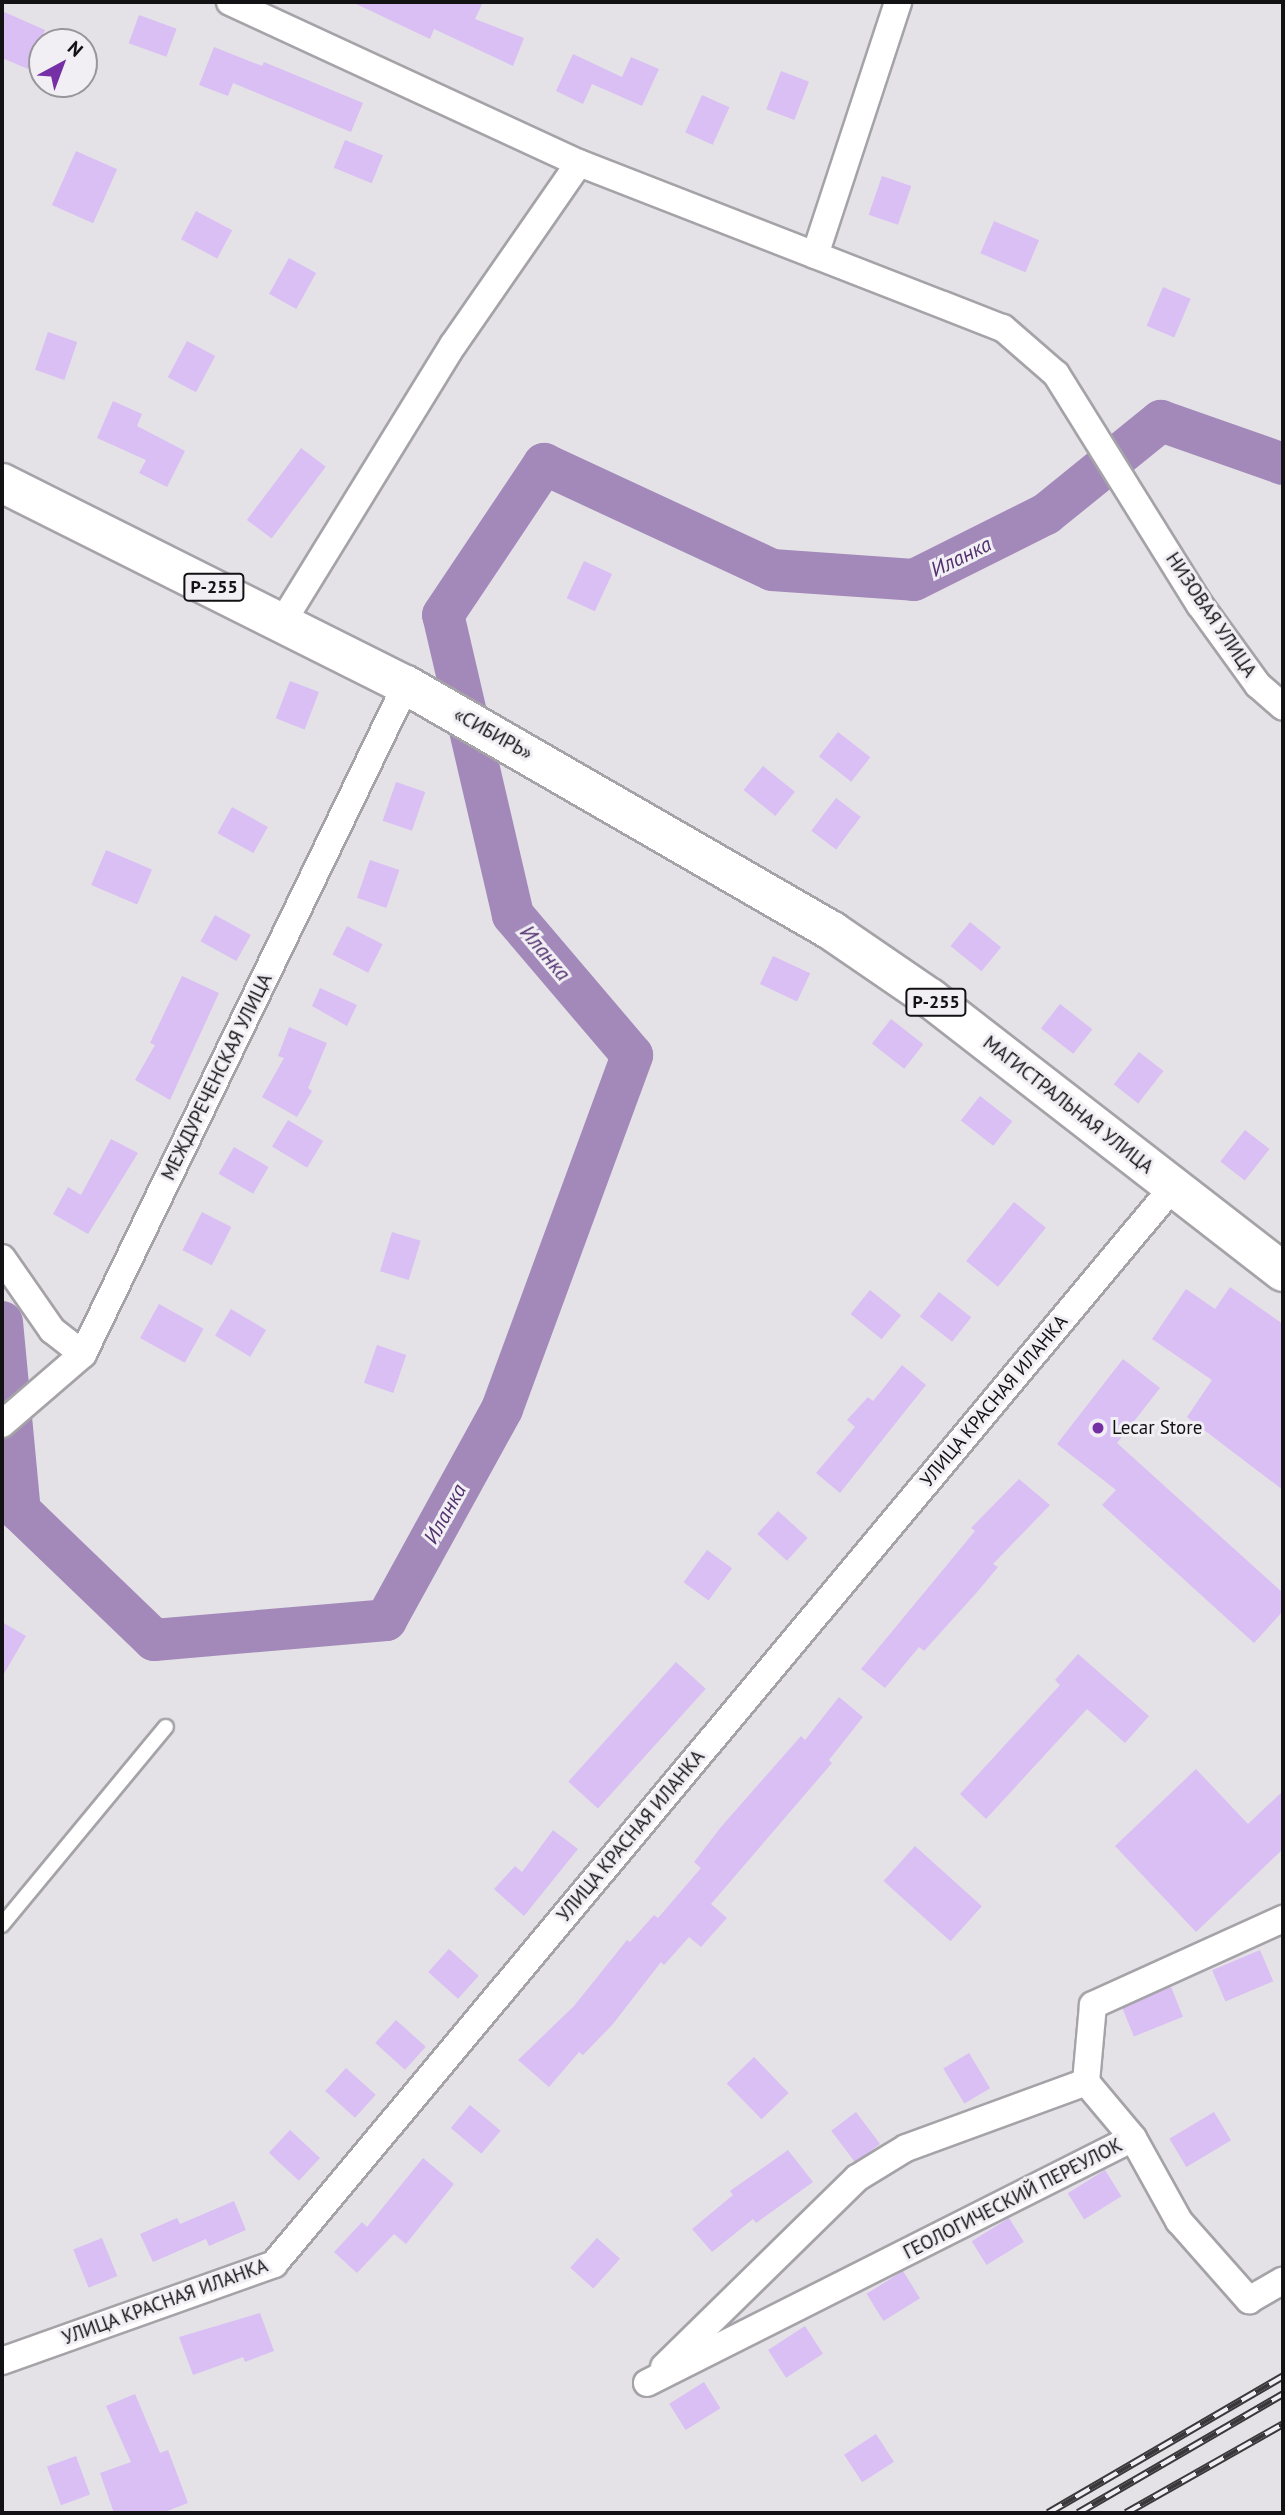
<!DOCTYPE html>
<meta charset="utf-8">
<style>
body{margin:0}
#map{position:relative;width:1285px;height:2515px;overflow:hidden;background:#e4e2e7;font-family:"PT Sans",sans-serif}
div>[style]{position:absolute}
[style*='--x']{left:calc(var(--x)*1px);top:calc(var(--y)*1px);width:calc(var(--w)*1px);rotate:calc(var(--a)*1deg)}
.river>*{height:42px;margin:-21px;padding:0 21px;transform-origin:21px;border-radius:21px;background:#a289ba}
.building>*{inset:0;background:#d9bff4;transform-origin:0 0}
.roads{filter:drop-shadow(2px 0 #a5a3a8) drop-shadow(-2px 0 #a5a3a8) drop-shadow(0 2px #a5a3a8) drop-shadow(0 -2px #a5a3a8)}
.service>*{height:14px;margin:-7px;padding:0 7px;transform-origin:7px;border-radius:7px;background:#fff}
.minor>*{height:26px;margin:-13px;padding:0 13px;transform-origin:13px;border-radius:13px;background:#fff}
.primary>*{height:38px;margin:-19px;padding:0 19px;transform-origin:19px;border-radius:19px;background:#fff}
.rail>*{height:8px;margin-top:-4px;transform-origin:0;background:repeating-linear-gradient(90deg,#f1eff4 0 16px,#39383a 0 32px);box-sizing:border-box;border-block:2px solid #39383a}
.dots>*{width:19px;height:19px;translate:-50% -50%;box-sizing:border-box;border:4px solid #f1eff4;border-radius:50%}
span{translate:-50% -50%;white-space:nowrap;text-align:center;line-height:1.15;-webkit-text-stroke:6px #f1eff4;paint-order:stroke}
.shield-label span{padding:2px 5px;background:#f1eff4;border:2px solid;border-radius:5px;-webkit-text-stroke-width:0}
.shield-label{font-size:18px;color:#121113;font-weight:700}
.street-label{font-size:19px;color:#121113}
.poi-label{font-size:19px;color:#121113}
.left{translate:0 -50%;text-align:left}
.water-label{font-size:21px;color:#52306e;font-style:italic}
.frame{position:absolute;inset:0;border:4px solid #121113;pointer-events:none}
.north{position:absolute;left:28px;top:28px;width:70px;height:70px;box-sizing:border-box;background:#f1eff4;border:2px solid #98969a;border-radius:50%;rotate:41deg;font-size:19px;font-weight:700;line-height:28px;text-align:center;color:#121113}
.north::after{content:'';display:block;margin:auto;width:24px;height:32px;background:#7430a4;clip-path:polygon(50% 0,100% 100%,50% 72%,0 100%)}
</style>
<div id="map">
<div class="river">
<div style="--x:2;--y:1322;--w:190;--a:84.6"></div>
<div style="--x:20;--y:1511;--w:186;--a:43.9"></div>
<div style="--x:154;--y:1640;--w:233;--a:-4.9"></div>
<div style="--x:386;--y:1620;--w:241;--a:-61.2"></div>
<div style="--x:502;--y:1409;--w:377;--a:-69.8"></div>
<div style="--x:632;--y:1055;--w:184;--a:-130.4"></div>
<div style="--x:513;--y:915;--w:308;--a:-103.1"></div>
<div style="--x:443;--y:615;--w:182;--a:-56.2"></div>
<div style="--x:544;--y:464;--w:251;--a:24.9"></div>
<div style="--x:772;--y:570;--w:142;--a:4"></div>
<div style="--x:914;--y:580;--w:148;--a:-26.6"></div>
<div style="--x:1046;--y:514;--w:148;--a:-39"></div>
<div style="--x:1161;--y:421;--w:129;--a:19.4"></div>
</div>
<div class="building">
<div style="clip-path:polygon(352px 2px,483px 2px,475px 19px,524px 38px,513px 66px,434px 29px,430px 39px)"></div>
<div style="clip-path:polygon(2px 11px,45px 30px,28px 69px,2px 58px)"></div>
<div style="left:139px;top:15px;width:40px;height:30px;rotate:20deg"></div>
<div style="clip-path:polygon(214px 47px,262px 66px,264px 62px,363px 103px,351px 132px,233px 83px,228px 96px,199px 85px)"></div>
<div style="clip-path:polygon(573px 54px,622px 77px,631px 57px,659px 69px,642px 106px,592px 84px,583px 104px,556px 91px)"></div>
<div style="left:781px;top:71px;width:30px;height:41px;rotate:21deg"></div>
<div style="left:702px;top:95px;width:30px;height:41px;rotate:24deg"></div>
<div style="left:345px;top:140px;width:41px;height:30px;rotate:22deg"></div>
<div style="left:76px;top:151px;width:45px;height:59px;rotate:24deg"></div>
<div style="left:882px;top:176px;width:31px;height:41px;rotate:19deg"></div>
<div style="left:196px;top:211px;width:41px;height:32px;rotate:28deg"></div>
<div style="left:994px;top:221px;width:49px;height:35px;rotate:23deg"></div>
<div style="left:289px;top:258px;width:31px;height:41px;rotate:29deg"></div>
<div style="left:1163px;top:287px;width:30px;height:42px;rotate:23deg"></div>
<div style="left:48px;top:332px;width:31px;height:40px;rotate:19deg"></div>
<div style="left:187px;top:341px;width:32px;height:41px;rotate:28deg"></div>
<div style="clip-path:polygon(113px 401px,142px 414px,137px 426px,185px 451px,167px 487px,139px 473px,146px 460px,97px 438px)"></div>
<div style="left:301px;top:448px;width:31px;height:90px;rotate:37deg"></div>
<div style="left:584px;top:561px;width:31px;height:41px;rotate:25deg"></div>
<div style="left:290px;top:681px;width:31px;height:40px;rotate:21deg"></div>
<div style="left:838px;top:732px;width:41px;height:31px;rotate:38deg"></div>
<div style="left:763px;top:766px;width:41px;height:31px;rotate:39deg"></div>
<div style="left:396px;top:782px;width:31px;height:41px;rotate:19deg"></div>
<div style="left:836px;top:798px;width:31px;height:41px;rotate:37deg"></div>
<div style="left:232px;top:807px;width:41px;height:30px;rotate:29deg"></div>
<div style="left:106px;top:850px;width:50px;height:38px;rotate:23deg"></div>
<div style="left:370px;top:860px;width:31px;height:40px;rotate:19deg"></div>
<div style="left:215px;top:915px;width:41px;height:30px;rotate:29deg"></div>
<div style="left:970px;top:922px;width:40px;height:31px;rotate:39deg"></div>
<div style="left:347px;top:926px;width:40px;height:32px;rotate:27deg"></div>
<div style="left:773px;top:956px;width:41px;height:31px;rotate:25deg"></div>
<div style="clip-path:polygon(182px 976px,219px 993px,170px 1100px,135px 1080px,155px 1045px,150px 1043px)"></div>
<div style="clip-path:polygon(320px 988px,357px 1005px,347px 1026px,312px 1006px)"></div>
<div style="left:1060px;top:1004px;width:41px;height:31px;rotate:38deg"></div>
<div style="left:891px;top:1019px;width:41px;height:31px;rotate:38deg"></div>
<div style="clip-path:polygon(289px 1027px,327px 1043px,308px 1088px,312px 1091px,297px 1117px,262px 1097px,284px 1058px,278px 1056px)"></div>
<div style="left:1139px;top:1052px;width:31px;height:41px;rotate:38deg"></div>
<div style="left:980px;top:1096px;width:41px;height:31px;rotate:38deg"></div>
<div style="left:288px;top:1120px;width:41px;height:31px;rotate:31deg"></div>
<div style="left:1245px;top:1130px;width:31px;height:40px;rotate:38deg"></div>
<div style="clip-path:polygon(111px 1139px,138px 1153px,88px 1234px,53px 1214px,68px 1187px,81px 1195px)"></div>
<div style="left:234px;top:1147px;width:40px;height:31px;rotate:30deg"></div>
<div style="left:1014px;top:1202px;width:41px;height:76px;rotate:39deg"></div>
<div style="left:202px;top:1212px;width:33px;height:43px;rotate:27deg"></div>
<div style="left:392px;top:1232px;width:30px;height:41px;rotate:17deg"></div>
<div style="clip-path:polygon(1230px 1287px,1283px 1324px,1283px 1490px,1187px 1417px,1212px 1380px,1152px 1339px,1186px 1289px,1215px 1309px)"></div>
<div style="left:870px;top:1290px;width:40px;height:31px;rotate:39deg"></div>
<div style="left:939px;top:1292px;width:41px;height:31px;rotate:38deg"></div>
<div style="left:159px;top:1304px;width:51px;height:39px;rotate:29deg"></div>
<div style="left:231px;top:1309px;width:41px;height:31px;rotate:31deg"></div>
<div style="left:377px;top:1345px;width:31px;height:40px;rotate:19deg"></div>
<div style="clip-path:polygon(1123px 1359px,1160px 1388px,1117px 1443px,1283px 1593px,1283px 1611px,1254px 1643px,1102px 1505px,1116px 1490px,1057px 1444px)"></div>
<div style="clip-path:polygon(902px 1365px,926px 1385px,840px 1493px,816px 1473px,855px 1427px,847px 1420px,868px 1397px,873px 1401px)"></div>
<div style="clip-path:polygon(1019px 1479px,1050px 1505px,993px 1564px,998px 1567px,978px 1591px,924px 1651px,919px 1647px,885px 1688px,861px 1669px,975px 1531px,971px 1528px)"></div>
<div style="left:778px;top:1511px;width:40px;height:31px;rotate:42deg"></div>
<div style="left:707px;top:1550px;width:31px;height:40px;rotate:36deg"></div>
<div style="clip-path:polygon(2px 1622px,26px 1636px,2px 1677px)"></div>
<div style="clip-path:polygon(1078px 1654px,1149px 1716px,1125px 1743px,1087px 1709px,986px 1819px,960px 1794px,1060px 1685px,1055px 1680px)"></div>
<div style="left:676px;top:1662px;width:40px;height:161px;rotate:42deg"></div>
<div style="clip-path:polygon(839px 1697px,863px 1717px,829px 1760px,832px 1763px,711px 1904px,727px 1918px,701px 1947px,689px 1937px,664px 1965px,661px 1962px,613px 2024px,583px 2055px,579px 2052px,549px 2087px,518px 2060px,574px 2006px,627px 1940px,630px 1942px,654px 1915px,658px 1918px,701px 1868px,694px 1862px,721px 1827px,801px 1736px,805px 1740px)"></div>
<div style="clip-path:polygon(1196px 1769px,1248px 1824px,1283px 1791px,1283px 1849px,1196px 1932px,1115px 1846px)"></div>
<div style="clip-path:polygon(553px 1830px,578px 1849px,524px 1916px,494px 1889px,515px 1866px,522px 1872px)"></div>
<div style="left:915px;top:1846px;width:90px;height:47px;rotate:42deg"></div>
<div style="left:449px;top:1949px;width:40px;height:31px;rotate:42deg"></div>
<div style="left:1260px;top:1950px;width:34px;height:52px;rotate:67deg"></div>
<div style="left:1171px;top:1987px;width:32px;height:53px;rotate:68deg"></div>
<div style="left:396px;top:2020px;width:40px;height:31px;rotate:42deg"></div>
<div style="left:969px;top:2053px;width:41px;height:30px;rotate:59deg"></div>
<div style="left:754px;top:2057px;width:50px;height:38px;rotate:46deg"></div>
<div style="left:346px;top:2068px;width:40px;height:31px;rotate:42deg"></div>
<div style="left:470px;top:2105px;width:40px;height:30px;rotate:40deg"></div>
<div style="left:856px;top:2112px;width:40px;height:31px;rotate:53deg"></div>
<div style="left:1214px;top:2112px;width:33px;height:52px;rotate:59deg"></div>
<div style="left:290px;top:2130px;width:41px;height:31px;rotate:43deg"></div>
<div style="clip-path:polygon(788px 2150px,813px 2182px,756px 2223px,753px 2219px,712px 2252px,692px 2229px,733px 2195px,730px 2191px)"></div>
<div style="clip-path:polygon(423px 2158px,454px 2184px,406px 2244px,394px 2234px,357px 2273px,334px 2252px,362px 2222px,367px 2227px)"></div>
<div style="left:1105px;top:2170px;width:31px;height:44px;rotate:58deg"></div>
<div style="clip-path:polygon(234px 2201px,246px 2230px,209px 2246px,206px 2239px,153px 2262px,140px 2234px,177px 2218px,180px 2224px)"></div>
<div style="left:1009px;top:2218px;width:28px;height:44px;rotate:58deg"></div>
<div style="left:102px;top:2238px;width:41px;height:31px;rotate:68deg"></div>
<div style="left:597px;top:2238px;width:31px;height:40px;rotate:42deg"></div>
<div style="left:903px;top:2271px;width:32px;height:43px;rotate:58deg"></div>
<div style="clip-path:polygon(260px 2313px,274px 2351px,245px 2362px,243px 2357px,193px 2375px,179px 2337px)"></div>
<div style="left:805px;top:2326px;width:33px;height:44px;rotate:57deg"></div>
<div style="left:704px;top:2382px;width:31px;height:41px;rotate:58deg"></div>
<div style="clip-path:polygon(135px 2394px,160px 2453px,168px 2450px,188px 2503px,162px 2513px,114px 2513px,100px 2473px,131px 2462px,106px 2406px)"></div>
<div style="left:876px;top:2434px;width:33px;height:38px;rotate:57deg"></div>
<div style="left:76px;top:2456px;width:41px;height:31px;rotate:70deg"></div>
</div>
<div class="roads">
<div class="service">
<div style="--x:2;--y:1925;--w:257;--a:-50.4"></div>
</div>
<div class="minor">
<div style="--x:230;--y:2;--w:384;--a:24.8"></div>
<div style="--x:815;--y:255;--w:266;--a:-71.8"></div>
<div style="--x:283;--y:621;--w:324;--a:-58.4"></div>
<div style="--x:453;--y:345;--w:221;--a:-55.3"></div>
<div style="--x:579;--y:163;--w:455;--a:21.3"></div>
<div style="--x:1003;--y:328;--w:70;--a:41"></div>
<div style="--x:1056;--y:374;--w:272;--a:58.1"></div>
<div style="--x:1200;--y:605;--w:99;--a:54.1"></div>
<div style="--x:1258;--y:685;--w:33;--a:41"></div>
<div style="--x:2;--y:1258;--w:88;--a:55.2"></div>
<div style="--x:52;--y:1330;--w:39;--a:38"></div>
<div style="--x:83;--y:1354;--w:743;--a:-64.23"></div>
<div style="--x:2;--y:1424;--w:107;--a:-40.8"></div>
<div style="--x:1133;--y:2138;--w:95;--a:61"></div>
<div style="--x:1179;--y:2221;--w:106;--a:48.5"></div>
<div style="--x:1249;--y:2300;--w:39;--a:-30"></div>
<div style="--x:2;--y:2361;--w:289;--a:-19.6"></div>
<div style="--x:274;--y:2264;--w:1403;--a:-50.15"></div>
<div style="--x:664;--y:2367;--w:270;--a:-44.4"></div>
<div style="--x:857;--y:2178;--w:57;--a:-31.5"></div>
<div style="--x:906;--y:2148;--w:192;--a:-20.1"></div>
<div style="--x:647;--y:2383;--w:544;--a:-26.75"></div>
<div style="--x:1133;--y:2138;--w:73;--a:-130"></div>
<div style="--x:1086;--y:2082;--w:77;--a:-84.8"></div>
<div style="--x:1093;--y:2005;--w:209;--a:-24.4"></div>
</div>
<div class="primary">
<div style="--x:2;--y:483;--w:452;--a:26.6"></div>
<div style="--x:406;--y:685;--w:492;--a:30"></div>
<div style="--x:832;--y:931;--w:119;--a:34.4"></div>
<div style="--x:930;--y:998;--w:447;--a:37.8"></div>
</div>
</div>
<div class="rail">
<div style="--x:1048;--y:2513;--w:272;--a:-30.2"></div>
<div style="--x:1078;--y:2513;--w:237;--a:-30.1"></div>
<div style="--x:1126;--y:2513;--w:180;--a:-29.5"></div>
</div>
<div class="dots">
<div style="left:1098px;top:1428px;background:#7430a4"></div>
</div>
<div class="shield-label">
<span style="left:214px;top:587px">Р-255</span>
<span style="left:936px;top:1002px">Р-255</span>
</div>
<div class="street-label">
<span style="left:1211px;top:615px;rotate:56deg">НИЗОВАЯ УЛИЦА</span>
<span style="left:493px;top:734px;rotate:29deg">«СИБИРЬ»</span>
<span style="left:217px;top:1077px;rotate:-64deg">МЕЖДУРЕЧЕНСКАЯ УЛИЦА</span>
<span style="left:1068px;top:1105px;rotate:38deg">МАГИСТРАЛЬНАЯ УЛИЦА</span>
<span style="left:994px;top:1401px;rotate:-50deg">УЛИЦА КРАСНАЯ ИЛАНКА</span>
<span style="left:631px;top:1836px;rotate:-50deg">УЛИЦА КРАСНАЯ ИЛАНКА</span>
<span style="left:1013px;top:2199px;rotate:-27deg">ГЕОЛОГИЧЕСКИЙ ПЕРЕУЛОК</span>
<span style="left:165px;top:2302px;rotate:-20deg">УЛИЦА КРАСНАЯ ИЛАНКА</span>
</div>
<div class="poi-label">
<span class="left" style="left:1112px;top:1428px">Lecar Store</span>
</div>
<div class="water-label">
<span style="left:961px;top:557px;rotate:-26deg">Иланка</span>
<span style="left:545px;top:953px;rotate:50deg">Иланка</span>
<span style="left:445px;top:1514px;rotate:-61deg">Иланка</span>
</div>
<div class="frame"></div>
<div class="north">N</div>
</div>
